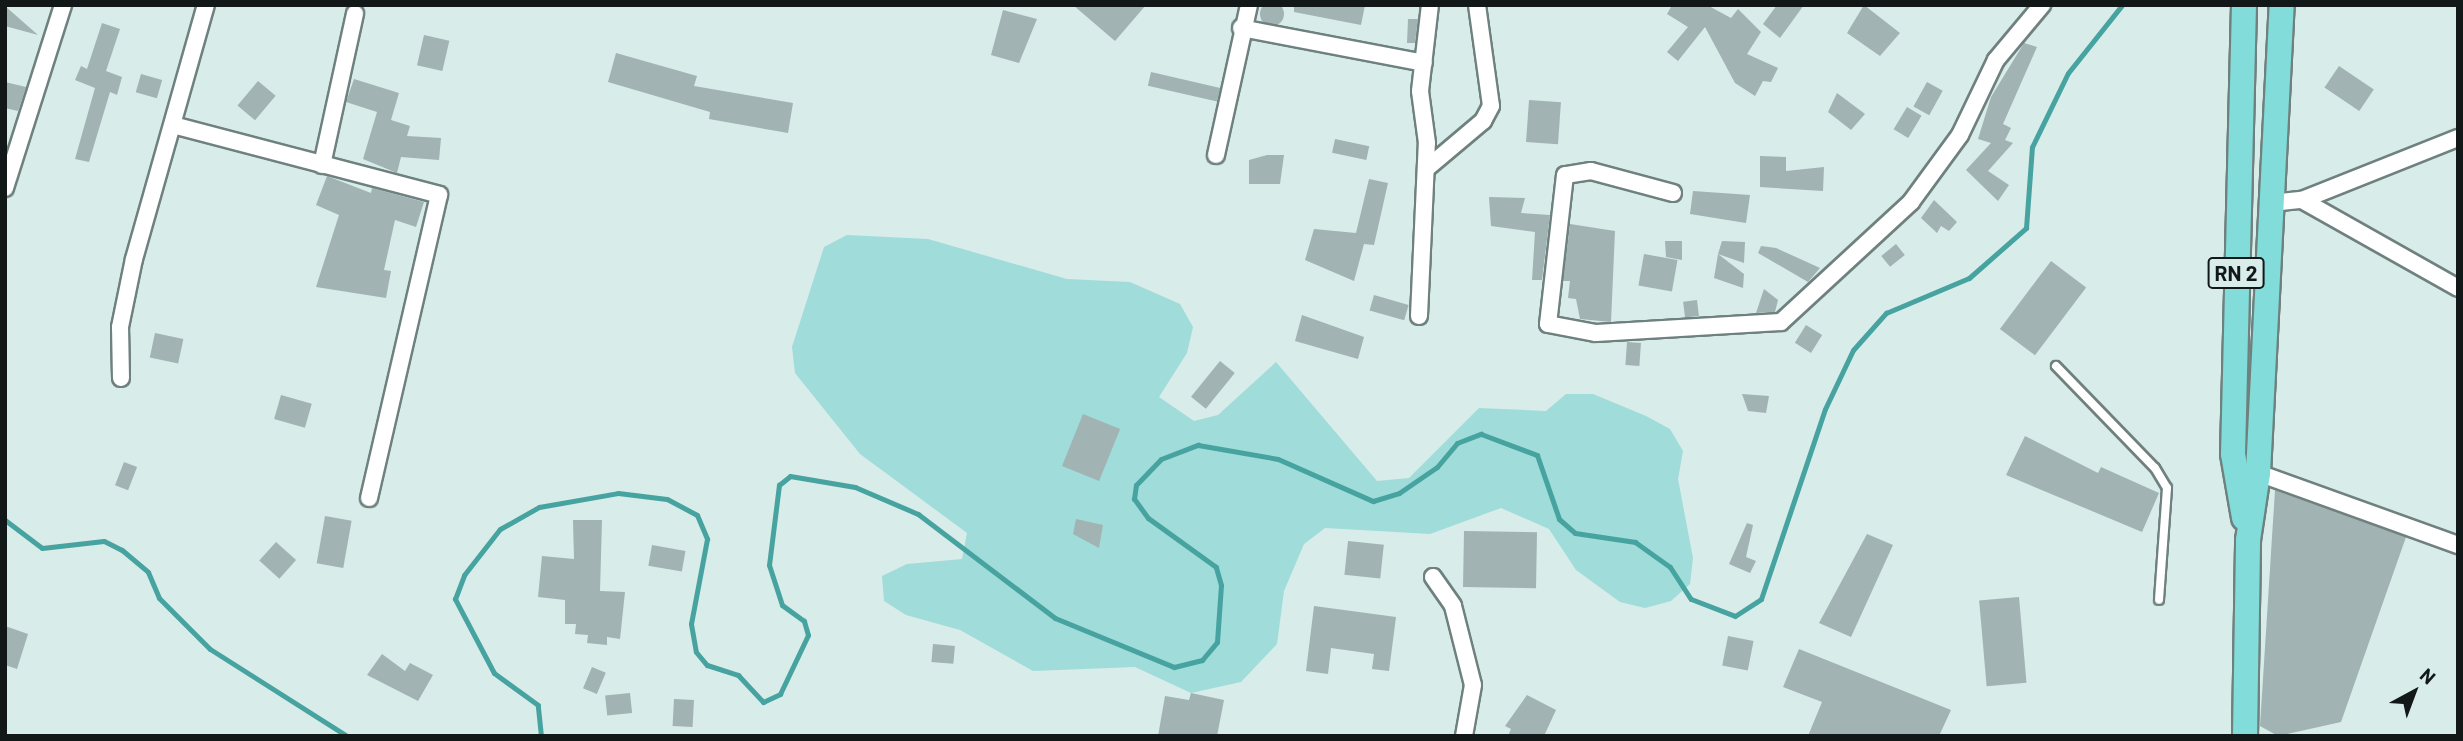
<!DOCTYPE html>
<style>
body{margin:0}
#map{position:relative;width:2463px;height:741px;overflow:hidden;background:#d8ecea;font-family:Barlow,sans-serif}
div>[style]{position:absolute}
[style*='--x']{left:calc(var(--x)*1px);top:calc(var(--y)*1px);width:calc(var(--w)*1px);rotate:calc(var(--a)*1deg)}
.green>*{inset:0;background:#a0dcd9}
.stream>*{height:5px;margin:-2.5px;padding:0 2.5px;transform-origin:2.5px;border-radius:2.5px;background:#47a3a0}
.building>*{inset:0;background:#a1b3b2;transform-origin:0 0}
.round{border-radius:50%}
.roads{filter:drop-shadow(2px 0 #6f817f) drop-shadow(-2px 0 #6f817f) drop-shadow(0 2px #6f817f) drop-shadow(0 -2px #6f817f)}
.lane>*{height:8px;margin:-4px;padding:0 4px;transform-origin:4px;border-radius:4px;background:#fff}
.street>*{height:16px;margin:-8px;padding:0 8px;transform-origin:8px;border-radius:8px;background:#fff}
.primary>*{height:24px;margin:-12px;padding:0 12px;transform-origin:12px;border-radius:12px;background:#82dcd9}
span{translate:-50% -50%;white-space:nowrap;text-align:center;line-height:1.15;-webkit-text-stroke:5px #d8ecea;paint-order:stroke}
.shield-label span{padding:2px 5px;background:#d8ecea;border:2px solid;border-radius:5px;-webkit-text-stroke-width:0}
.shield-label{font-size:21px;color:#111817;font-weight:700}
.frame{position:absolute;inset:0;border:7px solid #111817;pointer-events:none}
.north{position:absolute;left:2379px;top:657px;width:70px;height:70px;-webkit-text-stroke:5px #d8ecea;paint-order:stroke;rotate:41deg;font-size:19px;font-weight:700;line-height:28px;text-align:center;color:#111817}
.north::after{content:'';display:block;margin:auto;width:24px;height:32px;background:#111817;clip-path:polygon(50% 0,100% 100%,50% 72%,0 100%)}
</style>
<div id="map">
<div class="green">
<div style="clip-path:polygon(847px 235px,928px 239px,1067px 279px,1130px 282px,1180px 304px,1193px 327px,1187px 353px,1159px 397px,1194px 421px,1218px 415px,1276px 362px,1377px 481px,1409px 478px,1479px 408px,1546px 411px,1566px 394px,1593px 394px,1646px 416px,1670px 429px,1683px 451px,1678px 479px,1693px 558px,1690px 584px,1671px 601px,1645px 608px,1620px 602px,1576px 570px,1549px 529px,1501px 508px,1430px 534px,1325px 528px,1304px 544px,1284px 591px,1277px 644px,1241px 682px,1191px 693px,1135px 667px,1033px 671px,960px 630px,906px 615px,884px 601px,882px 576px,907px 564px,962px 559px,967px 533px,860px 454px,795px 373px,792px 347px,824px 247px)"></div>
</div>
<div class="stream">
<div style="--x:5;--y:520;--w:46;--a:37.1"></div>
<div style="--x:42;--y:548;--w:62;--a:-6.4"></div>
<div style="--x:104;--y:541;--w:20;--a:27"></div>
<div style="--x:122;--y:550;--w:34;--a:40"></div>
<div style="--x:148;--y:572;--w:28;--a:67"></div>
<div style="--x:159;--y:598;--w:72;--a:45"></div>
<div style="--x:210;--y:649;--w:162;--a:32.4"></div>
<div style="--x:541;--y:736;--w:31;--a:-96"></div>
<div style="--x:538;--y:705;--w:54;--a:-144"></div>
<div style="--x:494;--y:673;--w:84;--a:-117.8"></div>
<div style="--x:455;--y:599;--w:26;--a:-69"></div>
<div style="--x:464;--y:575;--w:58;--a:-52"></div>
<div style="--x:500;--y:529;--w:45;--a:-29.4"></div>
<div style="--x:539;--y:507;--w:80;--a:-10"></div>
<div style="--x:618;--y:493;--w:49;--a:7"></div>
<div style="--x:667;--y:499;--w:34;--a:28"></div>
<div style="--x:697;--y:515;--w:26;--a:67"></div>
<div style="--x:707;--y:539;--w:86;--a:100.7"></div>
<div style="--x:691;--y:624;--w:28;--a:80"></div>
<div style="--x:696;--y:652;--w:17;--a:50"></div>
<div style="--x:707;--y:665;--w:33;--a:18"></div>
<div style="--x:738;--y:675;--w:37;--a:47"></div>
<div style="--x:763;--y:702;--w:19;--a:-25"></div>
<div style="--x:780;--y:694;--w:65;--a:-64.6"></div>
<div style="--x:808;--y:635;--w:15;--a:-106"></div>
<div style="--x:804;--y:621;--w:27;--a:-144"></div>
<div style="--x:782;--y:605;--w:42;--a:-108"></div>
<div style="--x:769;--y:565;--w:81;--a:-82.9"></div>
<div style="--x:779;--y:485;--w:14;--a:-39"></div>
<div style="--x:790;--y:476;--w:66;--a:9.6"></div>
<div style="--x:855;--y:487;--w:69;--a:23.2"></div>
<div style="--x:918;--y:514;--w:172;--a:37.2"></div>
<div style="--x:1055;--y:618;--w:129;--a:22.4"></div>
<div style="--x:1174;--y:667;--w:29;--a:-14"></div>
<div style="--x:1202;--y:660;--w:23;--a:-50"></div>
<div style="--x:1217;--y:642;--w:57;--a:-86"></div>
<div style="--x:1221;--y:585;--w:19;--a:-106"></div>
<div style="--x:1216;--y:567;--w:84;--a:-144.2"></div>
<div style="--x:1148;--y:518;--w:24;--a:-126"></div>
<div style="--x:1134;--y:499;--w:14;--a:-82"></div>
<div style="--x:1136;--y:485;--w:36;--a:-46"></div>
<div style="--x:1161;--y:459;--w:40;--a:-21"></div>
<div style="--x:1198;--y:445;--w:81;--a:9.9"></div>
<div style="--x:1278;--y:459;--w:104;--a:23.9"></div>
<div style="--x:1373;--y:501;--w:27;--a:-17"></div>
<div style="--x:1399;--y:493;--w:46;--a:-34.4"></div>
<div style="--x:1437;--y:467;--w:31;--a:-50"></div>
<div style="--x:1457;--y:443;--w:26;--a:-21"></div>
<div style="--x:1481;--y:434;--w:60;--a:20.6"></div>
<div style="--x:1537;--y:455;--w:68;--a:71"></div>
<div style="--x:1559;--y:519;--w:21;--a:41"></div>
<div style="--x:1575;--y:533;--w:61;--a:8.5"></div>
<div style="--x:1635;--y:542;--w:43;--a:35.5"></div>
<div style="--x:1670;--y:567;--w:38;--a:57"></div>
<div style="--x:1691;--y:599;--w:47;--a:21.1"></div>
<div style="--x:1735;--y:616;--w:31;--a:-33"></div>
<div style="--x:1761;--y:599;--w:200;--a:-71.4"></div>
<div style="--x:1825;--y:409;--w:65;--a:-64.6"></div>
<div style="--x:1853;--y:350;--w:50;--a:-48.3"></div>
<div style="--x:1886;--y:313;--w:90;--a:-22.9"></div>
<div style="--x:1969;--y:278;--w:76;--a:-41.3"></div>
<div style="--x:2026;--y:228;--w:81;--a:-85.8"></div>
<div style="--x:2032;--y:147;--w:82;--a:-64.1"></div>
<div style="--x:2068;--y:73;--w:87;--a:-51.5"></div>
</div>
<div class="building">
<div class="round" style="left:1260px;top:2px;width:24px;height:24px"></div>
<div style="clip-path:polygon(1073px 5px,1146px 5px,1115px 41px)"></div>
<div style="clip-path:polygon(1294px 5px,1365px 5px,1361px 25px,1294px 12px)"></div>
<div style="clip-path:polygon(1672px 5px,1707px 5px,1731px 18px,1738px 9px,1761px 32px,1747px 54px,1778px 68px,1771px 82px,1763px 81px,1755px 96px,1735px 83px,1705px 27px,1678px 61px,1667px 52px,1688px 27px,1667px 14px)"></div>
<div style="clip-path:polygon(1777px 5px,1804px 5px,1780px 38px,1763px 24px)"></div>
<div style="clip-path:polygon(1864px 5px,1900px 33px,1880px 56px,1847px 33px)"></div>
<div style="clip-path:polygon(5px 6px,38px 35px,5px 26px)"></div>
<div style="clip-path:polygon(1003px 10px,1037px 19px,1019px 63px,991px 55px)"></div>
<div style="clip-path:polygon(1408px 19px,1418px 19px,1415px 43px,1407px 43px)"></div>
<div style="clip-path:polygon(102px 23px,120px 29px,106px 71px,122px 77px,117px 95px,110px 92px,89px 162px,75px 159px,95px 88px,75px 80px,81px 66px,87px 69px)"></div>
<div style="left:424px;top:35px;width:26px;height:31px;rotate:13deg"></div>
<div style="clip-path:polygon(2024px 43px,2037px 47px,2003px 124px,2011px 128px,2005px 140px,2013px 143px,1988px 171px,2009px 185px,1998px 201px,1966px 170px,1991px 143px,1978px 139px,1991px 97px)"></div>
<div style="clip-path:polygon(616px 53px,697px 76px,694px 86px,793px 103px,788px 133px,709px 119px,710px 112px,608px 82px)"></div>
<div style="left:2339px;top:66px;width:42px;height:26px;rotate:34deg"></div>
<div style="left:1151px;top:72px;width:71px;height:14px;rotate:13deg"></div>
<div style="left:141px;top:74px;width:22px;height:19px;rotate:16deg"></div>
<div style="clip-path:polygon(354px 79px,399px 93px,391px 120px,410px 126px,407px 136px,441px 138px,439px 160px,401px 157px,397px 173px,363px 159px,377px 112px,346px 102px)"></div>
<div style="left:258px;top:81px;width:23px;height:32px;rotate:40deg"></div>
<div style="clip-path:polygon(5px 82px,26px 87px,18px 111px,5px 108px)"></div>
<div style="left:1927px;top:82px;width:18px;height:28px;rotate:29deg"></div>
<div style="clip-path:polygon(1837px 93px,1865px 114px,1851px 130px,1828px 112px)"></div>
<div style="left:1529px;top:100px;width:32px;height:42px;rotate:4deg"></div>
<div style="left:1907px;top:107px;width:17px;height:26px;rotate:31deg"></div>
<div style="left:1335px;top:139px;width:35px;height:14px;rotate:12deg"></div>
<div style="clip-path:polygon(1267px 155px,1284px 155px,1280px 184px,1249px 184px,1249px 160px)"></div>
<div style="clip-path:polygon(1760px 156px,1786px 157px,1786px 171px,1824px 167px,1823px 191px,1760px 187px)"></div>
<div style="clip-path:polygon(327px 176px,371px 193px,372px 188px,424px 202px,416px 227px,395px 220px,384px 270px,391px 271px,386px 298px,316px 287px,339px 215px,316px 205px)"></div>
<div style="clip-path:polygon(1369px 179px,1388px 183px,1374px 245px,1364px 244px,1354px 281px,1305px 260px,1314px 229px,1356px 233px)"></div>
<div style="clip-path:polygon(1693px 191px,1750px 195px,1746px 223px,1690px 214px)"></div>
<div style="clip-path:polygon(1489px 197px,1525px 198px,1521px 213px,1550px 215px,1542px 280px,1532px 280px,1535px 232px,1491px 226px)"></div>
<div style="clip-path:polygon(1934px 200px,1957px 222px,1949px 231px,1941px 226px,1937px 233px,1921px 218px)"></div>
<div style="clip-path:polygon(1570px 224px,1615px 231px,1611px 322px,1580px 319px,1576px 299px,1568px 298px,1570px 281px,1563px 281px)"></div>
<div style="clip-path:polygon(1665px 241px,1682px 241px,1682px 260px,1666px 257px)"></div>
<div style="clip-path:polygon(1722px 241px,1745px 242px,1744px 263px,1718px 254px)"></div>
<div style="left:1896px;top:244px;width:14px;height:19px;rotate:51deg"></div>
<div style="clip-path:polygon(1761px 246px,1776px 248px,1820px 268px,1808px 282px,1758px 253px)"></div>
<div style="left:1644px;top:254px;width:34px;height:32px;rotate:10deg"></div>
<div style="clip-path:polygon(1718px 254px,1744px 274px,1743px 288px,1714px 278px)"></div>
<div style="left:2051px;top:261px;width:44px;height:85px;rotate:37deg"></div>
<div style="clip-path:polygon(1764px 289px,1778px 300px,1775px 312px,1756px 313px)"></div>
<div style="left:1374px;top:295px;width:36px;height:16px;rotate:16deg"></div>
<div style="left:1697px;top:300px;width:16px;height:14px;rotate:83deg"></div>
<div style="clip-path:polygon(1302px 315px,1364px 337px,1358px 359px,1295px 341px)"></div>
<div style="left:1806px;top:325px;width:19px;height:21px;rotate:32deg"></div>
<div style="left:155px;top:333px;width:29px;height:25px;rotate:12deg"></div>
<div style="left:1627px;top:342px;width:14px;height:23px;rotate:4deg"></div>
<div style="left:1220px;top:361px;width:19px;height:46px;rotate:39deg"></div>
<div style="clip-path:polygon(1742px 394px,1769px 396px,1766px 413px,1748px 411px)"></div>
<div style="left:281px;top:395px;width:32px;height:25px;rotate:16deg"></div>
<div style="left:1083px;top:414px;width:40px;height:56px;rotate:22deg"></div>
<div style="clip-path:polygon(2025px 436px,2098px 473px,2101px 467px,2159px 493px,2142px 532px,2006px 475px)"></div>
<div style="left:124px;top:462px;width:14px;height:25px;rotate:21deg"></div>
<div style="clip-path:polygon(2275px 490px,2406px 537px,2341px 722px,2278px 736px,2260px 726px)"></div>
<div style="left:325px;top:516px;width:27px;height:48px;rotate:10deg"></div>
<div style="clip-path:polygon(1076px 519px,1103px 525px,1099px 548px,1073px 534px)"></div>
<div style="clip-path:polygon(573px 520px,602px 520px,600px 591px,625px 592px,620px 639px,607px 637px,607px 645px,587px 643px,588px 635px,575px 634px,576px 624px,565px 624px,565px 600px,538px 597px,542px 556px,574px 559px)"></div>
<div style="clip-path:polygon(1747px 523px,1753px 525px,1746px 557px,1756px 561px,1750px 573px,1729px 564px)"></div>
<div style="left:1464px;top:531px;width:73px;height:56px;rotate:1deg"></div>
<div style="clip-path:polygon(1867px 534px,1893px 545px,1851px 637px,1819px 623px)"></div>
<div style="left:1348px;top:541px;width:36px;height:34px;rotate:6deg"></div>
<div style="left:276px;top:542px;width:27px;height:25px;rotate:42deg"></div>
<div style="left:652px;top:545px;width:34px;height:21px;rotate:10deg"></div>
<div style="left:2019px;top:597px;width:86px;height:40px;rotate:85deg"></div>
<div style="clip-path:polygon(1314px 606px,1396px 617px,1389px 671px,1372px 669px,1374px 654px,1331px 648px,1328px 674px,1306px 671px)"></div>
<div style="clip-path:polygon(5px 626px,28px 634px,17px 669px,5px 665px)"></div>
<div style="left:1728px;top:636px;width:26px;height:30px;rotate:11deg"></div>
<div style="left:933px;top:644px;width:22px;height:18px;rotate:5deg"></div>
<div style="clip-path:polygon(1799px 649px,1951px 710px,1939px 736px,1808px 736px,1822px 702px,1783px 687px)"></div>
<div style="clip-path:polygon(382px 654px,405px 671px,410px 663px,433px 675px,418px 701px,367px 675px)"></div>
<div style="left:592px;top:667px;width:15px;height:23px;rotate:23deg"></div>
<div style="left:630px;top:693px;width:20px;height:25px;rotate:84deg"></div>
<div style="clip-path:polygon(1191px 693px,1224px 700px,1217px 736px,1158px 736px,1165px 696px,1189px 700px)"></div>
<div style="clip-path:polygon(1527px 695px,1556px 710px,1544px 736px,1508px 736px,1511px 729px,1505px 726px)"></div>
<div style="left:674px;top:699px;width:20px;height:27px;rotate:3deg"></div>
</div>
<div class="roads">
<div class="lane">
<div style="--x:2056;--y:366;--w:142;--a:45.9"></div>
<div style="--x:2155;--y:468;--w:23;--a:59"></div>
<div style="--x:2167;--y:488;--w:112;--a:94.1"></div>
</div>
<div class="street">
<div style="--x:1241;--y:28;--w:186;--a:10.8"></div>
<div style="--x:173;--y:125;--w:275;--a:14.7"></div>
<div style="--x:439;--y:195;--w:311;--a:103"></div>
<div style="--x:1216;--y:155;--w:154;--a:-77.6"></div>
<div style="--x:322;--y:165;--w:155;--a:-77.7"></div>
<div style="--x:1426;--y:169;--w:75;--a:-40.1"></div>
<div style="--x:1483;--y:121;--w:17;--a:-62"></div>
<div style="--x:1491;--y:106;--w:102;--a:-97.9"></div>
<div style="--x:5;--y:188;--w:192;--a:-72.4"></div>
<div style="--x:1673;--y:193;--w:85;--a:-165"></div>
<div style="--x:1591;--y:171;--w:26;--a:171"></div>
<div style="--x:1565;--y:175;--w:150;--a:96.5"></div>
<div style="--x:1548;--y:324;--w:49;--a:10.6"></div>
<div style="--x:1596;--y:333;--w:185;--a:-3.4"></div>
<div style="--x:1781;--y:322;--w:177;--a:-42.7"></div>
<div style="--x:1911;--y:202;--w:83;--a:-53.8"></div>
<div style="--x:1960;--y:135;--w:83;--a:-64.4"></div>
<div style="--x:1996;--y:60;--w:72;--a:-50.1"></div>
<div style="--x:2302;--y:200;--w:168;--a:-21.7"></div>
<div style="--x:2271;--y:203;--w:31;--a:-6"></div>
<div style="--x:2302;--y:200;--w:179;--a:29.4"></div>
<div style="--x:1419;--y:316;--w:173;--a:-87.4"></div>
<div style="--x:1427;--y:143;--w:52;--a:-97.7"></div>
<div style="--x:1420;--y:91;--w:87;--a:-83.4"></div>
<div style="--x:121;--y:378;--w:51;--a:-91.1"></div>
<div style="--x:120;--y:327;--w:69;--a:-78.4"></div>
<div style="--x:134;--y:259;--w:264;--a:-74.2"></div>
<div style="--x:2258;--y:473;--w:213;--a:19.8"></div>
<div style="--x:1433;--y:577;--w:35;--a:55"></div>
<div style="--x:1453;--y:606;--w:81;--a:75.8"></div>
<div style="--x:1473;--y:685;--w:52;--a:100"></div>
</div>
<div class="primary">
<div style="--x:2244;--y:5;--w:449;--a:91.4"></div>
<div style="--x:2233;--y:454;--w:65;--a:80.2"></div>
<div style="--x:2245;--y:736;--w:196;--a:-89.1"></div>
<div style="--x:2248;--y:540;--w:68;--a:-81.5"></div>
<div style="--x:2258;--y:473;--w:469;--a:-87.1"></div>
</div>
</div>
<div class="shield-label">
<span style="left:2236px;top:273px">RN 2</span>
</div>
<div class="frame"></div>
<div class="north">N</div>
</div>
